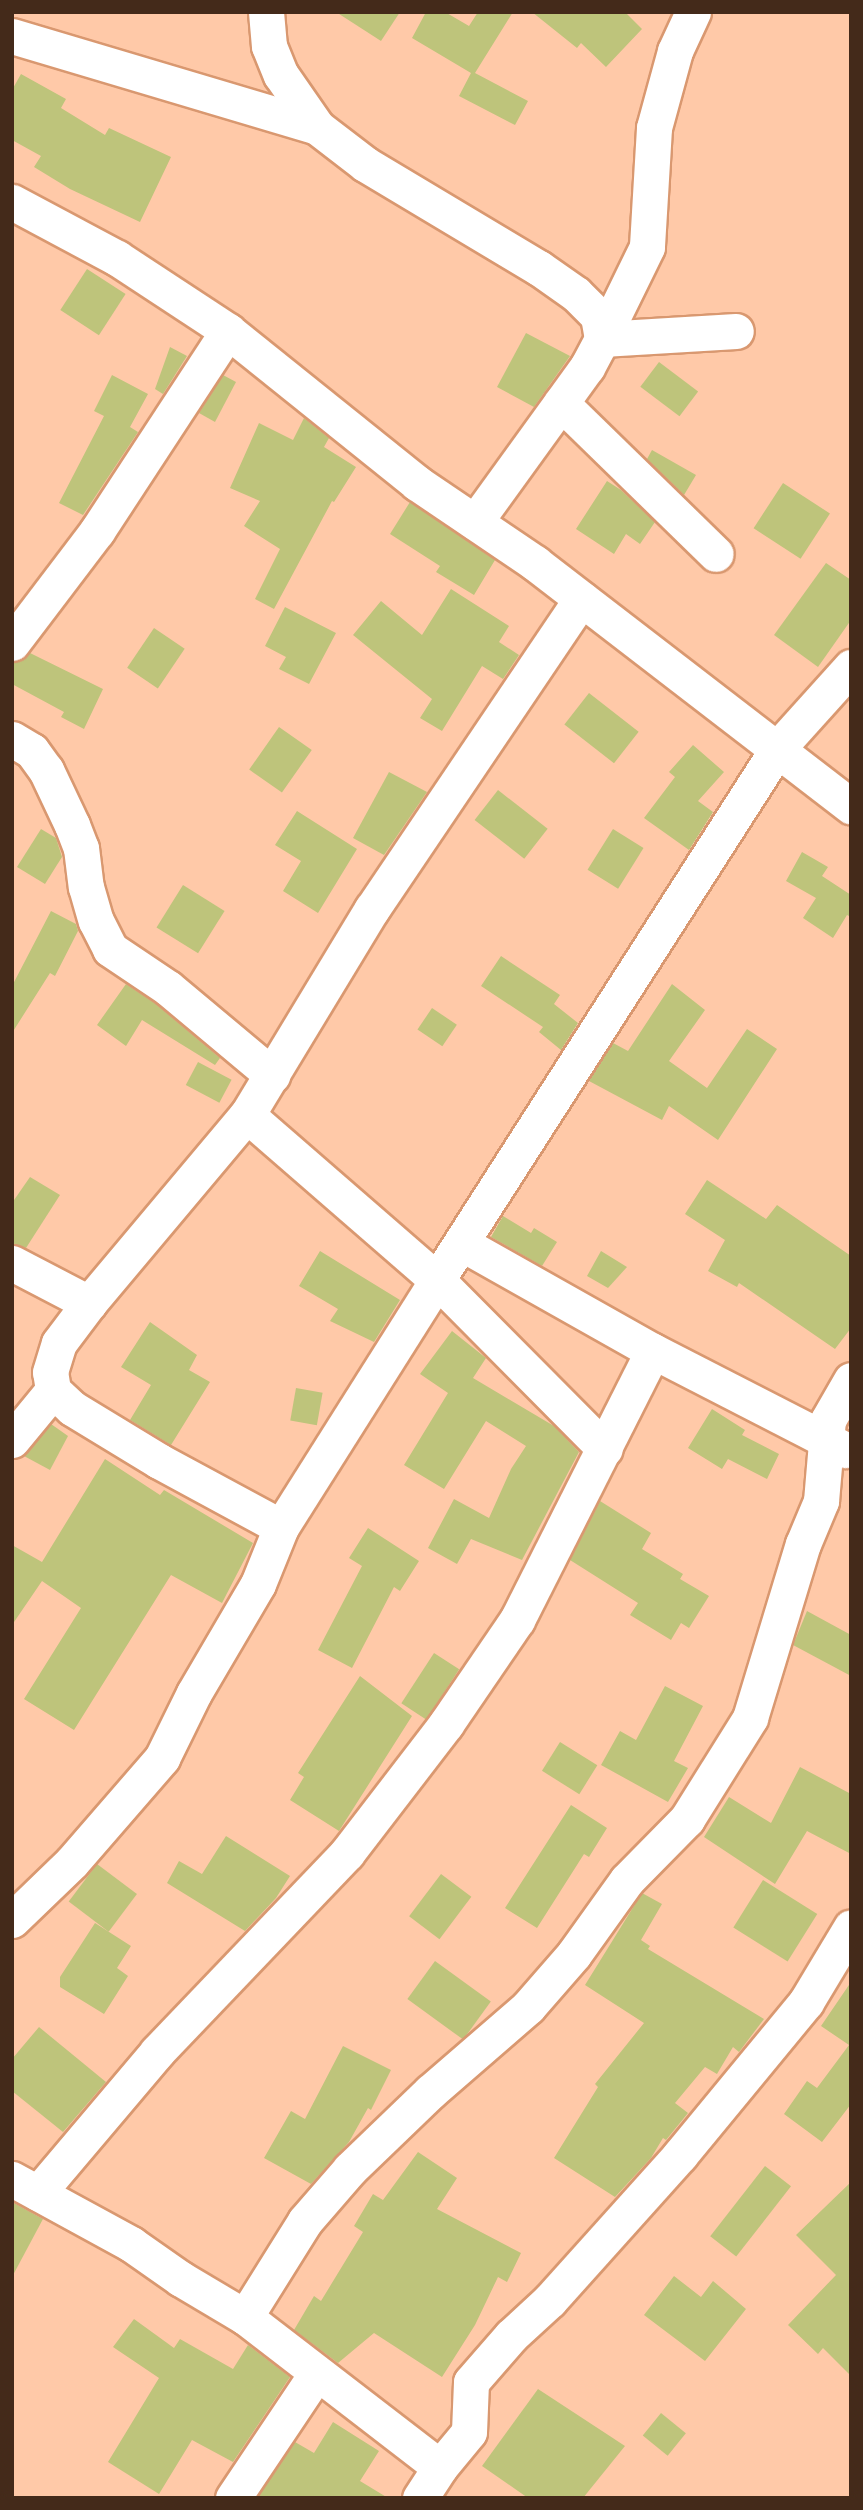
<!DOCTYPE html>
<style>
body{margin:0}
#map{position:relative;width:863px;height:2510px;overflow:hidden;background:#ffc9a8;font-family:"Archivo Narrow",sans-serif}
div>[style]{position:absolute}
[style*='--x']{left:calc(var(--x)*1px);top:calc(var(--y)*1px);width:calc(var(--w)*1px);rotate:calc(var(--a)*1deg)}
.building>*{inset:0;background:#bec47b;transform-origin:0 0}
.roads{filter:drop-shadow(2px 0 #d99870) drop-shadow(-2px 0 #d99870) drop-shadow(0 2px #d99870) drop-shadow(0 -2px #d99870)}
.street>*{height:35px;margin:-17.5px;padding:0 17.5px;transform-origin:17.5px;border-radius:17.5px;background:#fff}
span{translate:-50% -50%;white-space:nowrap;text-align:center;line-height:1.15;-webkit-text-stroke:5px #fcf5f1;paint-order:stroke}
.frame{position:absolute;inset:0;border:14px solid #442a1a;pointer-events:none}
</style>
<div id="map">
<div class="building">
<div style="clip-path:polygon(336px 12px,400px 12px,381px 41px)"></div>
<div style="clip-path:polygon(426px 12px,445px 12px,469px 26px,478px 12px,513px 12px,475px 73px,528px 101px,515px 125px,459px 96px,471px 73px,412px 38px)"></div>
<div style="clip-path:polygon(532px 12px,625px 12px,642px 29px,606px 67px,581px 43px,577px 48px)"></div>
<div style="clip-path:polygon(21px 74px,66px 99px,61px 108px,105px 135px,109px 128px,171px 157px,140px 222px,70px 189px,34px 167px,41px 156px,12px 140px,12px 90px)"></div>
<div style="left:87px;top:269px;width:46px;height:49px;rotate:33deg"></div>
<div style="clip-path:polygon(526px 333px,570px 356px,534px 407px,497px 387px)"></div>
<div style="clip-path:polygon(170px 347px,187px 356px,163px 394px,155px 389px)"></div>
<div style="left:659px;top:362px;width:49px;height:31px;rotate:37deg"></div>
<div style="clip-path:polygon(112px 375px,148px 394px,130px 427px,138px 432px,83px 515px,59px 503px,104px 416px,94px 411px)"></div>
<div style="clip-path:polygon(223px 375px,236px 382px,215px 422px,199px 413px)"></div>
<div style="clip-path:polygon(304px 418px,329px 438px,324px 447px,356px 467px,334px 502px,332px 501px,274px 609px,255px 599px,280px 549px,244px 526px,260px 501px,230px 488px,259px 423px,293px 440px)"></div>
<div style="clip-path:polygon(652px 450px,696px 475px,684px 495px,647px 459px)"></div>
<div style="clip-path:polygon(607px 481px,621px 490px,655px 522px,640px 544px,626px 534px,614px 554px,576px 529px)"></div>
<div style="left:783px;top:483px;width:56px;height:54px;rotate:33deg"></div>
<div style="clip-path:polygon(410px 502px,495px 560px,474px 595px,436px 572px,440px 566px,390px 534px)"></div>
<div style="clip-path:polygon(826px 563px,851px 580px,851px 620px,818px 667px,774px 635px)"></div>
<div style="clip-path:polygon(451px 589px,509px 626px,499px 642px,519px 655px,503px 679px,482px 666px,442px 731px,420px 718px,432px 699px,353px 635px,381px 601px,422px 635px)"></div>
<div style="clip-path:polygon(285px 607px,336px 633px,309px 684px,279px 669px,286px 657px,265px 646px)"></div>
<div style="left:154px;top:628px;width:37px;height:48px;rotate:34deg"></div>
<div style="clip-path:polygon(30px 653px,103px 689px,84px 729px,61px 717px,64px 712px,12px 684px,12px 663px,20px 661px)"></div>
<div style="left:589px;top:693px;width:63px;height:40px;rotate:38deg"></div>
<div style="left:279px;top:727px;width:40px;height:52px;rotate:35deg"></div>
<div style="clip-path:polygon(693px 745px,724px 772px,698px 801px,713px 812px,689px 850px,644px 818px,675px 777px,669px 772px)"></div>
<div style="clip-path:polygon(389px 772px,427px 792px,384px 855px,353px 838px)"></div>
<div style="left:498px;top:790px;width:63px;height:38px;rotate:38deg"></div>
<div style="clip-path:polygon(297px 811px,357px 849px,318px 913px,283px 891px,301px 861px,275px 845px)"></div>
<div style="clip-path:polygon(41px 829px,56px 838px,62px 857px,45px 884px,17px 867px)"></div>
<div style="left:613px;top:829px;width:36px;height:48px;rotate:32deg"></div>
<div style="clip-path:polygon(802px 852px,828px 867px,822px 876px,851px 895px,851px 917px,847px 915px,833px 938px,803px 918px,816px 898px,786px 881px)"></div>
<div style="left:183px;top:885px;width:49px;height:50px;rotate:32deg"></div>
<div style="clip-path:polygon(51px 911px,76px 924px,78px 931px,55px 976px,50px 973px,12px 1033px,12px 986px)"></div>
<div style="clip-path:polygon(501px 956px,560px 995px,554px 1004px,578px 1023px,561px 1050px,539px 1032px,543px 1027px,481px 986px)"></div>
<div style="clip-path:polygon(126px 984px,156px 1004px,220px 1058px,215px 1065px,142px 1020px,126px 1046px,97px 1025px)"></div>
<div style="clip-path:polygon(672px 984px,705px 1010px,669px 1061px,707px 1088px,747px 1029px,777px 1049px,718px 1140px,669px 1106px,662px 1120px,589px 1081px,613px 1043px,628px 1051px)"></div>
<div style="left:432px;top:1008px;width:30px;height:26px;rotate:34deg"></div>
<div style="left:198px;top:1062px;width:38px;height:26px;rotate:28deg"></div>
<div style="clip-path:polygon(30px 1177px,60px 1195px,26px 1248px,12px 1243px,12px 1203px)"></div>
<div style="clip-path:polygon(707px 1180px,766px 1219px,777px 1205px,851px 1256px,851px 1328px,835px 1349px,739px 1283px,737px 1287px,708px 1271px,725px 1240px,685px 1214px)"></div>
<div style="clip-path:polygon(503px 1216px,531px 1233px,534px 1228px,557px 1242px,542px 1266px,491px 1237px)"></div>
<div style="clip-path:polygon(320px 1251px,400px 1300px,374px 1342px,330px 1321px,338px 1309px,299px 1286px)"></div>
<div style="clip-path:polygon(601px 1251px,627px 1267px,608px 1288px,587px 1276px)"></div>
<div style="clip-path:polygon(150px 1322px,197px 1355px,189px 1370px,210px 1382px,171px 1445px,130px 1420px,151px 1385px,121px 1367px)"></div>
<div style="clip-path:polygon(452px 1331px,486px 1358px,473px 1378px,554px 1426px,579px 1452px,522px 1560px,471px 1539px,457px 1564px,428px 1548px,454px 1499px,489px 1518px,511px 1469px,526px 1446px,486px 1421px,444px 1489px,404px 1465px,448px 1393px,420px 1374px)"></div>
<div style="left:296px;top:1388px;width:27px;height:33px;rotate:10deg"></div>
<div style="clip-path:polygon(712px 1409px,745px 1430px,742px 1435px,779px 1454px,767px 1479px,728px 1459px,722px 1469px,688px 1448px)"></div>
<div style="clip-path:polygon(51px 1424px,68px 1436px,50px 1470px,24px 1456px)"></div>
<div style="clip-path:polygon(105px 1459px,160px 1495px,164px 1490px,253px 1543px,222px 1603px,171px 1575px,74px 1730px,24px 1699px,81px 1608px,42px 1581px,12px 1625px,12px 1545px,42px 1562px)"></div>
<div style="clip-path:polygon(600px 1501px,651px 1533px,642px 1549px,683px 1574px,680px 1579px,709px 1596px,689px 1628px,681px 1623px,671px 1640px,630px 1615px,638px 1603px,570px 1560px)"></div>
<div style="clip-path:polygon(368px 1528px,419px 1561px,400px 1591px,394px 1587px,352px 1668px,318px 1650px,362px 1566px,349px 1558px)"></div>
<div style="clip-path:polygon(807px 1611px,851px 1635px,851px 1676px,793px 1645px)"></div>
<div style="left:434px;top:1653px;width:30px;height:60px;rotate:33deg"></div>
<div style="clip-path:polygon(360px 1676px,412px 1716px,339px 1831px,290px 1800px,304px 1777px,298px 1773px)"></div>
<div style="clip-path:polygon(665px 1686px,703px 1706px,674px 1761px,688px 1768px,668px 1802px,601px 1765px,620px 1731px,636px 1740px)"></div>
<div style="left:560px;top:1742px;width:44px;height:34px;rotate:32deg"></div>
<div style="clip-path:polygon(800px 1767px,851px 1794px,851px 1854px,807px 1831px,775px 1884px,704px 1837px,729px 1797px,771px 1823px)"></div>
<div style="clip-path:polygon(571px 1805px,607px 1828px,589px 1857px,584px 1854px,537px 1928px,505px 1908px)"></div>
<div style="clip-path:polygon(226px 1836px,290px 1876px,276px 1898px,245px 1931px,167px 1883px,179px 1861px,202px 1874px)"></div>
<div style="left:97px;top:1864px;width:50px;height:47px;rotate:37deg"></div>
<div style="left:441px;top:1874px;width:38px;height:53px;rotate:37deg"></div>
<div style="left:763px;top:1880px;width:64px;height:56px;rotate:32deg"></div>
<div style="clip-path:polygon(642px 1893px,662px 1904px,641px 1940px,650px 1946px,648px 1949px,764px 2019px,739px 2052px,733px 2047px,717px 2074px,705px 2067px,675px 2103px,688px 2113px,666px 2140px,663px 2138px,651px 2158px,615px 2197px,554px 2158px,598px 2087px,595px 2084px,644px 2023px,585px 1985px)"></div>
<div style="clip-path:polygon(95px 1923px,131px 1946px,117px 1968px,128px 1976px,104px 2014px,60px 1987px,60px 1977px)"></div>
<div style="left:435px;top:1961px;width:69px;height:47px;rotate:36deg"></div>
<div style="clip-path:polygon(851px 1982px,851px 2104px,822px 2142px,784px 2114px,807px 2081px,817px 2088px,849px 2045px,821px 2026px)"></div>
<div style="clip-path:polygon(39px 2027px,106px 2082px,63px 2132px,12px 2091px,12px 2059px)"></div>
<div style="clip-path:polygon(343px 2046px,391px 2070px,371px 2110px,368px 2108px,349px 2142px,311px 2184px,264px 2158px,291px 2111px,305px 2119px)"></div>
<div style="clip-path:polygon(418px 2152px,457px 2178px,437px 2209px,521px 2253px,507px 2282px,498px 2277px,475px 2325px,442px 2377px,374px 2333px,338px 2363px,294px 2330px,314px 2296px,321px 2301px,363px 2232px,354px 2226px,373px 2194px,383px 2200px)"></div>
<div style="left:765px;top:2166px;width:33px;height:89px;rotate:38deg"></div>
<div style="clip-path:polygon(851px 2182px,851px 2376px,823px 2348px,818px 2354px,788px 2325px,836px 2275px,796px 2235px)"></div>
<div style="clip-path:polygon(12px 2202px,43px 2219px,12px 2277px)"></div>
<div style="clip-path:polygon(674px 2276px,701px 2297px,713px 2281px,746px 2309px,705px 2361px,644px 2315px)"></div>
<div style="clip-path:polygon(134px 2319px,174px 2348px,180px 2339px,233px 2369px,248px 2345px,290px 2377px,233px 2462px,192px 2440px,159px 2494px,108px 2462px,159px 2378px,113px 2347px)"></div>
<div style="clip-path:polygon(538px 2389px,625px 2446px,583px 2498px,528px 2498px,482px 2466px)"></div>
<div style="left:661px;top:2413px;width:32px;height:29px;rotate:39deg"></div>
<div style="clip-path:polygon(333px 2422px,379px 2451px,360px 2481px,388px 2498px,257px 2498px,295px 2442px,314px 2453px)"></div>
</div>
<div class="roads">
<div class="street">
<div style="--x:266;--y:12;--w:34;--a:85"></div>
<div style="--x:269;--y:46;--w:31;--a:68"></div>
<div style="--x:281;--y:75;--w:63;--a:55.3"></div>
<div style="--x:317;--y:127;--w:61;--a:37.6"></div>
<div style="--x:365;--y:164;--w:203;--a:30.9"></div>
<div style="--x:539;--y:268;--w:45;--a:35.1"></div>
<div style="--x:576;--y:294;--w:31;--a:45"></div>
<div style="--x:598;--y:316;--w:23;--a:80"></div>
<div style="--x:602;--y:339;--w:32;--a:118"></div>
<div style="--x:587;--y:367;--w:191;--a:125.9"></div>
<div style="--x:693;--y:12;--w:43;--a:114.8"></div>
<div style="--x:675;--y:51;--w:80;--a:105.3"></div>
<div style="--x:654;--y:128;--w:119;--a:93.4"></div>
<div style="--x:647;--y:247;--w:102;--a:116.1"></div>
<div style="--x:602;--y:339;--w:134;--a:-3.4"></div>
<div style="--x:12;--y:36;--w:318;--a:16.6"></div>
<div style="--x:12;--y:202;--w:119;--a:28.1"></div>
<div style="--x:117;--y:258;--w:133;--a:33.3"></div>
<div style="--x:228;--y:331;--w:243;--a:38.8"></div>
<div style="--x:417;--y:483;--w:143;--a:34.1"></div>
<div style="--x:535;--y:563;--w:399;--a:37.6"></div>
<div style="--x:561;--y:403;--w:216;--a:44.3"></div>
<div style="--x:12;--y:643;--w:141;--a:-52.8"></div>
<div style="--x:97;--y:531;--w:239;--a:-56.8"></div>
<div style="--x:12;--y:739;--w:23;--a:31"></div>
<div style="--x:32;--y:751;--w:24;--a:54"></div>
<div style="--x:46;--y:770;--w:61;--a:64.7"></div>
<div style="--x:72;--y:825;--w:25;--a:69"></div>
<div style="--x:81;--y:848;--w:39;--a:83"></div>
<div style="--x:86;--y:887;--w:35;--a:74"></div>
<div style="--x:96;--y:921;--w:31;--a:63"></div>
<div style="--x:110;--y:949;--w:70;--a:33.9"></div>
<div style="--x:168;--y:988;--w:136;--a:39.9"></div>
<div style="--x:247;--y:1115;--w:252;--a:41"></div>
<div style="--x:437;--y:1280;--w:238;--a:45.2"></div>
<div style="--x:461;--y:1243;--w:220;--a:29.4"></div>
<div style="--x:653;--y:1351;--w:217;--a:27.2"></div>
<div style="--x:12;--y:1263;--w:87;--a:27.5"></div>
<div style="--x:12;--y:1440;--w:65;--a:-50.6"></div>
<div style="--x:281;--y:1527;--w:139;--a:-151.6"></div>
<div style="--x:159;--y:1461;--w:102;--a:-148.7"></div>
<div style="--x:72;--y:1408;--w:26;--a:-137"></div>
<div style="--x:53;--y:1390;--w:18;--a:-99"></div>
<div style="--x:50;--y:1372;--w:30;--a:-73"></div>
<div style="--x:59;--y:1343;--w:50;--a:-53.1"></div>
<div style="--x:89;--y:1303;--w:246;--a:-50"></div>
<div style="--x:247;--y:1115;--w:241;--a:-58.8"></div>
<div style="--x:372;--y:909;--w:374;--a:-56"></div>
<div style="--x:12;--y:1920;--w:83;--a:-44"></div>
<div style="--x:72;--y:1862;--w:138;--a:-49.1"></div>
<div style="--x:162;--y:1758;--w:72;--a:-63.8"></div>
<div style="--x:194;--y:1693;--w:126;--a:-59.6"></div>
<div style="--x:258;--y:1584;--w:61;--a:-68"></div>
<div style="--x:281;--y:1527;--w:292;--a:-57.7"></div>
<div style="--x:437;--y:1280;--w:632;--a:-57.34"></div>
<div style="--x:778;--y:748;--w:109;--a:-48"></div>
<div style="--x:12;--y:2179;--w:136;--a:28.6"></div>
<div style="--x:131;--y:2244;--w:61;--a:35"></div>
<div style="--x:181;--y:2279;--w:74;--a:30.7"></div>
<div style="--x:245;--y:2317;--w:246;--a:37.6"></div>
<div style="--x:38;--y:2193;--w:185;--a:-49.8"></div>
<div style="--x:157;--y:2052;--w:275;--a:-46.3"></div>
<div style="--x:347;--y:1853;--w:163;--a:-52.5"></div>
<div style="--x:446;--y:1724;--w:126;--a:-55.7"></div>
<div style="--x:517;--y:1620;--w:301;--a:-63.2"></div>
<div style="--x:245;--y:2317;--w:113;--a:-58"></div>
<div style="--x:305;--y:2221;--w:69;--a:-49.1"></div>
<div style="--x:350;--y:2169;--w:111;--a:-43.9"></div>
<div style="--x:430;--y:2092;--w:130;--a:-40.9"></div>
<div style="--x:528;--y:2007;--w:70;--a:-49"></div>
<div style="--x:574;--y:1954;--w:91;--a:-54.4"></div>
<div style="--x:627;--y:1880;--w:86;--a:-45.5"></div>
<div style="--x:687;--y:1819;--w:119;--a:-58"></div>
<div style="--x:750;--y:1718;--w:182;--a:-73.1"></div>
<div style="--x:803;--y:1544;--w:47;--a:-67.3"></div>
<div style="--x:821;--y:1501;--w:81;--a:-85.1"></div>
<div style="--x:828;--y:1420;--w:46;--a:-60.1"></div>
<div style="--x:233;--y:2498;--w:149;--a:-56.2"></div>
<div style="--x:420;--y:2498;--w:37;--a:-57"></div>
<div style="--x:440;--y:2467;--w:45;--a:-50.4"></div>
<div style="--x:469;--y:2432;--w:50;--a:-87.7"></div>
<div style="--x:471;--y:2382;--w:61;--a:-49"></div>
<div style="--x:511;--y:2336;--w:53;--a:-42.7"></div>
<div style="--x:550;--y:2300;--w:195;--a:-48.1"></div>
<div style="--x:680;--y:2155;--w:198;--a:-50.5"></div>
<div style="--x:806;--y:2002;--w:87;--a:-59"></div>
</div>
</div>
<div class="frame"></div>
</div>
